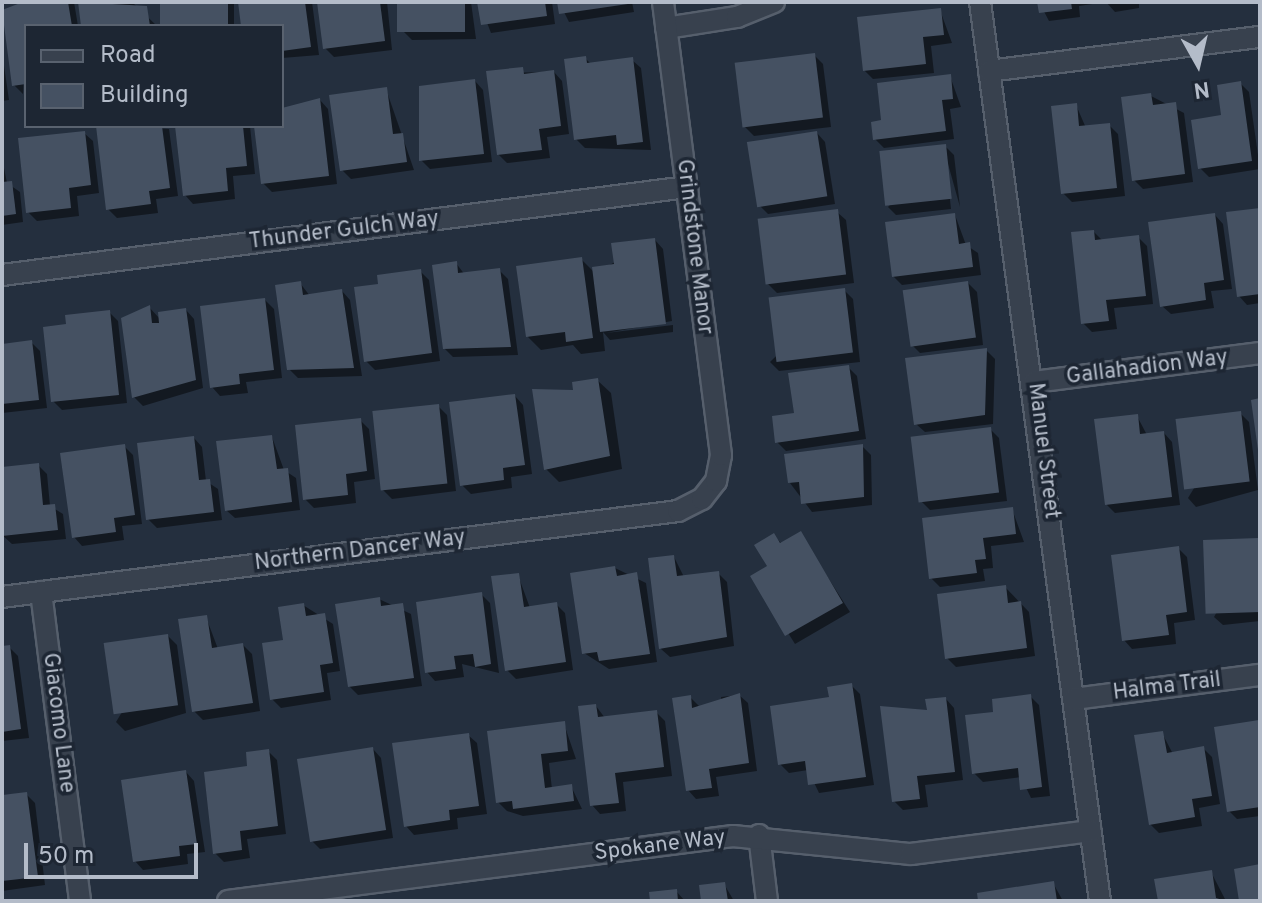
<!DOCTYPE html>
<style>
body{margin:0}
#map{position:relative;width:1262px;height:903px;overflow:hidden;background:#242f3e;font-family:Overpass,sans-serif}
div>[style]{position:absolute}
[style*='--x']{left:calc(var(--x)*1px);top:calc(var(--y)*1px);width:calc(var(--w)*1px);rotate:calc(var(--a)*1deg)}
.shadow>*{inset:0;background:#0007;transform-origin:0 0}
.building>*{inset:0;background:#455162;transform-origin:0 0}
.roads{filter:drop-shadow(2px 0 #565f6c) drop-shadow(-2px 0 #565f6c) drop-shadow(0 2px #565f6c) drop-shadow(0 -2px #565f6c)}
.street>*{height:20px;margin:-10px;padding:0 10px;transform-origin:10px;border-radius:10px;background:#38414e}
span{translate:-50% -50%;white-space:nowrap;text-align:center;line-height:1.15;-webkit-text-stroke:7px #1d2633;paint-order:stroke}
.street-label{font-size:22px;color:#b4bcc9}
.frame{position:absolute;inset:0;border:4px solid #b4bcc9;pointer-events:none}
.legend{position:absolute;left:24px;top:24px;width:260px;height:104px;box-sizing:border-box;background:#1d2633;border:2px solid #59626f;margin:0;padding:10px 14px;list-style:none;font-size:24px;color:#b4bcc9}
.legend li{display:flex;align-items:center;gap:16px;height:40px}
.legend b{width:40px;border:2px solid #59626f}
.north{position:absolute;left:1158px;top:24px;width:80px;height:80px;-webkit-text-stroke:6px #1d2633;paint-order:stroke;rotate:172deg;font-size:22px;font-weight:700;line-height:32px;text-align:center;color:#b4bcc9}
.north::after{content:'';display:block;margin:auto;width:28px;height:36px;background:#b4bcc9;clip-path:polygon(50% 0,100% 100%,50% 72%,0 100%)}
.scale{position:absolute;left:24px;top:843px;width:174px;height:36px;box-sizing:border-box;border:4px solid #b4bcc9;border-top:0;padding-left:10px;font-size:24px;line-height:28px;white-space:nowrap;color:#b4bcc9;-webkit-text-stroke:6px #1d2633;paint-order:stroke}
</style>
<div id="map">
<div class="shadow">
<div style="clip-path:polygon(25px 2px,74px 2px,78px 26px,26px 26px,23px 94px,14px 85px)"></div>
<div style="clip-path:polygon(80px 2px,132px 2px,157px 26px,83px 26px)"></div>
<div style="left:162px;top:2px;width:72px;height:24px"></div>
<div style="clip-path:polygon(240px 2px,312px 2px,319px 55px,282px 58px,282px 26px,243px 26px)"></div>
<div style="clip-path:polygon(319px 2px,387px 2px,392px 50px,334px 57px,325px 48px)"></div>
<div style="clip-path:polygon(399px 2px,471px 2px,476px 39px,412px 40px,403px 31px)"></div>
<div style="clip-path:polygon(479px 2px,552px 2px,555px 24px,491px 33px)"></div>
<div style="clip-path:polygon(559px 2px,632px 2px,634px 12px,569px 22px)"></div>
<div style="clip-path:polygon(1039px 2px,1098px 2px,1099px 3px,1079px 6px,1080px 17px,1049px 21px)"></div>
<div style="clip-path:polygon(1139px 2px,1139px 8px,1115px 12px,1106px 2px)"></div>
<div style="clip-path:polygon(940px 10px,952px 43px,931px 46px,934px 73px,873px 79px,864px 70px)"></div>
<div style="clip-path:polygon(2px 52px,9px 100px,2px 101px)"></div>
<div style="clip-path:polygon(814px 55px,823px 64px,831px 127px,754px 136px,745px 127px)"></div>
<div style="clip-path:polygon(585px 58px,592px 65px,632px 60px,641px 68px,651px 150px,585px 148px,576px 139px)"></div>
<div style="clip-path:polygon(554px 72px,562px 81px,569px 134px,547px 137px,550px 158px,507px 163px,498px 154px,488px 73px)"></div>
<div style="clip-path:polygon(950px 76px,961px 107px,950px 109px,954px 139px,884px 148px,875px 139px,884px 122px)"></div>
<div style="clip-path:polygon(475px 81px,483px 90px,492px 162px,430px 169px,421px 160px)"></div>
<div style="clip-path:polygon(1240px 83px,1249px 92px,1260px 169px,1209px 177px,1200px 168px)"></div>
<div style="clip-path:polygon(386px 89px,414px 170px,351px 179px,342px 170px)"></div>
<div style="clip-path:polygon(1151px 96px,1184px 113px,1193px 182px,1143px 189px,1134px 180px)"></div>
<div style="clip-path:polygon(320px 100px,328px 109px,337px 184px,272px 192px,263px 183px,256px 126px,282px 126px,282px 110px)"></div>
<div style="clip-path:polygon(1076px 105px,1086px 128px,1109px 125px,1118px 134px,1125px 196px,1072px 202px,1063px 193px)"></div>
<div style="clip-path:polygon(114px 126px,169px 129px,178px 196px,156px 199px,158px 213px,117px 218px,108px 209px)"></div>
<div style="clip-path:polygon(177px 126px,250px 126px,255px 174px,233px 176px,235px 199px,193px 204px,185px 195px)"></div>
<div style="clip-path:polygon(84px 133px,93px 141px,99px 193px,77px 196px,79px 216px,37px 221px,28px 212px)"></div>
<div style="clip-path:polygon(817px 133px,825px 142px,835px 204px,768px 214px,759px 205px)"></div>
<div style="clip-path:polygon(945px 146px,954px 155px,960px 207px,945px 153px,951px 209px,896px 215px,888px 207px)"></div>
<div style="clip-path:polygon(2px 158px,7px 183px,20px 192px,23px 222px,2px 225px)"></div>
<div style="clip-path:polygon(1260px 210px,1260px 303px,1247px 305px,1239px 296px)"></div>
<div style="clip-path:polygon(837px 212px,846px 220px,854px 283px,777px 293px,768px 284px)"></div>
<div style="clip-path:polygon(955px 215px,966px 245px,978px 253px,981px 275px,902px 285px,893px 276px)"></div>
<div style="clip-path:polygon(1215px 215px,1223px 224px,1232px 289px,1211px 291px,1214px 308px,1171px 314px,1162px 306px)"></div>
<div style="clip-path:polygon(1094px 232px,1103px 241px,1138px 237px,1147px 246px,1153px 304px,1114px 308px,1117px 329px,1092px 332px,1083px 323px)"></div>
<div style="clip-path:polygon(655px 240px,663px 249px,672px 321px,606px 333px,673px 325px,673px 332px,610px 340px,603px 332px,605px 351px,581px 354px,573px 345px,541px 350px,528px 337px,581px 259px,595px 273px)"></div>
<div style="clip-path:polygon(456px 263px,465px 275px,499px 270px,508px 279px,518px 355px,453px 357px,444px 348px)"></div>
<div style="clip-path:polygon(420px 271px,429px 280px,440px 361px,375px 370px,366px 361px,380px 286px)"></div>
<div style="clip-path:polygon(300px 283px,310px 296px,342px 291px,350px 300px,362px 376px,298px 378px,289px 369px)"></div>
<div style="clip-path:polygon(968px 283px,977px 292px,983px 345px,920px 353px,911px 344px)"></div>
<div style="clip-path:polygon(844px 290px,853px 299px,860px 362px,779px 371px,770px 362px)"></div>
<div style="clip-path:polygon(265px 300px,274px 309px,282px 378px,246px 382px,248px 393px,220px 396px,212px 387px)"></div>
<div style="clip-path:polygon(149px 307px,160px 319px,186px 310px,194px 319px,203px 388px,143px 406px,134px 397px)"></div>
<div style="clip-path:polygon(109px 312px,118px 321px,127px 403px,62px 410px,53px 401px,68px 326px)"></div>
<div style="clip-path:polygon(31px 342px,40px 351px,47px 408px,2px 413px,2px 346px)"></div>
<div style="clip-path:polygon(986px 350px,995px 359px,993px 424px,925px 432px,916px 424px)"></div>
<div style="clip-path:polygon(848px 367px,857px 376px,866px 439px,786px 451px,777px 442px,796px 415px)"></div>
<div style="clip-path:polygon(597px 380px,611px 393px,622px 469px,559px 482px,546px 469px,576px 392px)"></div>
<div style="clip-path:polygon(515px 396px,523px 405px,532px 474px,511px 477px,512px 488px,471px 494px,462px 485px)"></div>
<div style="clip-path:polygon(438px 406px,447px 415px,456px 491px,392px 499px,383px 490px)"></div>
<div style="clip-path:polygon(1240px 413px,1249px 422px,1258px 490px,1196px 507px,1188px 498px)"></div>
<div style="clip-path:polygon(1137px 416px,1147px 435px,1164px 433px,1172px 442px,1180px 505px,1115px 513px,1107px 505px)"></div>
<div style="clip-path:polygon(360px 420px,369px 429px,375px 479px,354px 482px,356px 503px,314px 508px,305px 499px)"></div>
<div style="clip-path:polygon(991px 430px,999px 438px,1007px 501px,930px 510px,921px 501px)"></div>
<div style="clip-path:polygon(272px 437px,284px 470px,296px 478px,300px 510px,235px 518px,226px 510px)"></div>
<div style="clip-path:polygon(194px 438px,202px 447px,206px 481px,218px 489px,222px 520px,157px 528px,148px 519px)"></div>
<div style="clip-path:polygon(124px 446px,133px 455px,142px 524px,122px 526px,124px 540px,82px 546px,74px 537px)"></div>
<div style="clip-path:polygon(862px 446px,871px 455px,872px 505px,812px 512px,790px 483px)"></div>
<div style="clip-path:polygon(38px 465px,47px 474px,50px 506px,63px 514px,66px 539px,12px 544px,2px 535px,2px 469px)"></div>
<div style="clip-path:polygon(1012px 509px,1024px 542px,991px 546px,993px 568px,983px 569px,985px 581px,940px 587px,931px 578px)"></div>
<div style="clip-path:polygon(800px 534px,850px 612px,795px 644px,753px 577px,770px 567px,774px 536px,782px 544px)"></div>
<div style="clip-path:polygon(1257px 540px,1260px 621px,1223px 625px,1214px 617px)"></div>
<div style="clip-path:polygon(1178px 548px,1187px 557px,1195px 620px,1174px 623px,1176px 644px,1132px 649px,1124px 640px)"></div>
<div style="clip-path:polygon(674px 557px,684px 577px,718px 573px,727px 582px,734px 646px,670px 657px,661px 649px)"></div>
<div style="clip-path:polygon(615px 568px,646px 583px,657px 662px,609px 669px,584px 653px)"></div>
<div style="clip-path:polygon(518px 575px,530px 608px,556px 604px,565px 613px,573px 670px,516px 679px,507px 670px)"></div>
<div style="clip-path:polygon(1005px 587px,1029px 612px,1035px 656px,956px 667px,947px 658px)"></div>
<div style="clip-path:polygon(481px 594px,490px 603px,499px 673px,462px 664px,464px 677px,435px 681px,427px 672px)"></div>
<div style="clip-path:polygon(379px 599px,411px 614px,422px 686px,358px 695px,349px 686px)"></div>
<div style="clip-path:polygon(303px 605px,333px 624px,340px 671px,327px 673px,331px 700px,281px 708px,272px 699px)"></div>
<div style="clip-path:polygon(206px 617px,218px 649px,243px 645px,252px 654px,260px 711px,203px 720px,194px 711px)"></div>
<div style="clip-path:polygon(168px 636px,177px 645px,186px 713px,125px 731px,116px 722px)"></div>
<div style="clip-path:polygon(9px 647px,18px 656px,29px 738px,2px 741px,2px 648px)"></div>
<div style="clip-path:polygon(851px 685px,860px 694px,874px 785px,819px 793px,808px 770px,789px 773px,780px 764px)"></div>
<div style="clip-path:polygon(739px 695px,748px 703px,757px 771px,716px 777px,719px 796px,696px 799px,688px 790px,690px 697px,699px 706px,722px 706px,721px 697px)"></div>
<div style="clip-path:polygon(1030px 696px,1039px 705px,1050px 796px,1031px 798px,1021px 777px,983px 782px,974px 773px,995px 713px)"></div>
<div style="clip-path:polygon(946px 699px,954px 708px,963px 780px,925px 785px,928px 807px,903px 810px,894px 801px,929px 712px)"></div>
<div style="clip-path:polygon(596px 706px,605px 718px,656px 712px,665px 721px,672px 776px,623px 782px,626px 811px,600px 814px,592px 805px)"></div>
<div style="clip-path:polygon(1258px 722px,1260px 816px,1237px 819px,1229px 811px)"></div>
<div style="clip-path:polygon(564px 724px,576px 759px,549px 763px,552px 789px,571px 786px,582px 809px,523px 816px,507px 811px,498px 802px)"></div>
<div style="clip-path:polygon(1162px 733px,1173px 754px,1203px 748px,1212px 757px,1220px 804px,1199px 808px,1202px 826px,1159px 833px,1150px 824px)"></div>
<div style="clip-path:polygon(468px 735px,477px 743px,487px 814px,457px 818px,458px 829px,414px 835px,406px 826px)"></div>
<div style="clip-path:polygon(373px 749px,381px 758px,393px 838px,320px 849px,311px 840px)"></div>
<div style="clip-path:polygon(268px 751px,277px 760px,286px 834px,247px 839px,250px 858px,224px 862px,215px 853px,250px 768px)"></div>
<div style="clip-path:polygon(186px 772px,194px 781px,205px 852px,187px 854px,188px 864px,143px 870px,135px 861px)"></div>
<div style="clip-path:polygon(26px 794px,35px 803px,45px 885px,2px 891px,2px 795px)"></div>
<div style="clip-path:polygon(1211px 872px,1226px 901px,1160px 901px)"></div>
<div style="clip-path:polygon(1053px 883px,1063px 901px,980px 901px)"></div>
<div style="clip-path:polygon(724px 884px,734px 901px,703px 901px)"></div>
<div style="clip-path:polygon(676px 891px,685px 901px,652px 901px)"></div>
</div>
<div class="building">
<div style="clip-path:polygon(23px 2px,68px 2px,72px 26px,26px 26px,26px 84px,12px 86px,2px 10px)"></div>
<div style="clip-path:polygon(78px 2px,147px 6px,150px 26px,81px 26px)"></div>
<div style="left:160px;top:2px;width:68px;height:24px"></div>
<div style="clip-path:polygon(238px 2px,305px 2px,311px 47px,282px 51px,282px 26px,241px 26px)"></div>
<div style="clip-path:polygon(317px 2px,380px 2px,385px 41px,323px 49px)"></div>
<div style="left:397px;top:2px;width:68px;height:30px"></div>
<div style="clip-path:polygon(477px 2px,545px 2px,547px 16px,481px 25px)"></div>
<div style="clip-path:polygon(557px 2px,628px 2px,628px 4px,559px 14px)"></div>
<div style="clip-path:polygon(1037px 2px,1071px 2px,1072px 9px,1039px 13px)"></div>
<div style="clip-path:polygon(941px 8px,944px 35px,923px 37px,926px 64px,863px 71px,857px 17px)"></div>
<div style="left:815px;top:53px;width:65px;height:81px;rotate:83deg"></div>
<div style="clip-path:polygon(586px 56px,587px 63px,633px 57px,643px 142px,617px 145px,616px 135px,574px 140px,564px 59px)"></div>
<div style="clip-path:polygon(523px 67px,524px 74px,554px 70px,561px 126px,539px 129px,542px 150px,497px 155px,486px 71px)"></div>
<div style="clip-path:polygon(951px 74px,953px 99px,942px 100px,946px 131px,873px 140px,871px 122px,881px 120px,877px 83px)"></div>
<div style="clip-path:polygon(475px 79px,484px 154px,419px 161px,419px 86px)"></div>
<div style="clip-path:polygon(1241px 81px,1252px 161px,1198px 169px,1191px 120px,1221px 115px,1217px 85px)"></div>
<div style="clip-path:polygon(387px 87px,393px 134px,403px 133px,407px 162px,340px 171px,329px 95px)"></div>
<div style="clip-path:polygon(1151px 93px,1153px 105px,1176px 102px,1185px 174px,1132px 181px,1121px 97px)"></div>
<div style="clip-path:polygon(320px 98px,329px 176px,261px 184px,254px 126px,282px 126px,282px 108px)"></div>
<div style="clip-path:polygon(1077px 103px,1079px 126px,1110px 123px,1117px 188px,1061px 194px,1051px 106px)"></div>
<div style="clip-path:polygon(96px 126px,162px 126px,170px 188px,149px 191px,151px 204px,106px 210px)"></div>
<div style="clip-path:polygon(175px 126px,243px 126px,247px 166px,226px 168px,228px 191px,183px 196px)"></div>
<div style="clip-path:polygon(85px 131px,91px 185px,69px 188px,71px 208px,26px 213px,18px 138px)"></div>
<div style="left:817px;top:131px;width:66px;height:71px;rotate:81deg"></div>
<div style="left:946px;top:144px;width:55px;height:67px;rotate:84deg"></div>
<div style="clip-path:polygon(12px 181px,16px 214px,2px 216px,2px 182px)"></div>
<div style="clip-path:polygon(1260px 208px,1260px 294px,1237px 297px,1226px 212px)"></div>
<div style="left:838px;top:209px;width:66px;height:81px;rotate:83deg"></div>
<div style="clip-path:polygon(955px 213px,959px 244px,970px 242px,973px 267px,892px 277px,885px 222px)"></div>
<div style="clip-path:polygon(1215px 213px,1224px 280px,1204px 283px,1206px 300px,1160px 307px,1148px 222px)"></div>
<div style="clip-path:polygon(1094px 230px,1095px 240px,1139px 235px,1146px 296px,1106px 300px,1109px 321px,1081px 324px,1071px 232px)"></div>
<div style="clip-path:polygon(655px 238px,666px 324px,600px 332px,592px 267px,614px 264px,611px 243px)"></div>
<div style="clip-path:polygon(582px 257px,593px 338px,566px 342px,565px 332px,526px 337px,516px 266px)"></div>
<div style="clip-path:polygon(457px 261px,458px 273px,500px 268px,511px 347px,443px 349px,432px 265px)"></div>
<div style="clip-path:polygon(421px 269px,432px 353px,364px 362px,354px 287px,378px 284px,377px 275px)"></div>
<div style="clip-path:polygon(301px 281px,303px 295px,342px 289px,354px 368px,287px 370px,275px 285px)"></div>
<div style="left:968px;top:281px;width:57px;height:66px;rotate:82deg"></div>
<div style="left:845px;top:288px;width:65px;height:77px;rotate:83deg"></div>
<div style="clip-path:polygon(265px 298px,274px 370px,239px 374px,240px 384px,210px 388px,200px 306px)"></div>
<div style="clip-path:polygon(150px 305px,152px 323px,159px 323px,158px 312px,186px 308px,196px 380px,132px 398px,121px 318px)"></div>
<div style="clip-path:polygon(110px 310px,119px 395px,51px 402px,43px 327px,66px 324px,65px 315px)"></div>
<div style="clip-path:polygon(32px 340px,39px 400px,2px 404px,2px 344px)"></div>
<div style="clip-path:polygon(987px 348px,985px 415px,914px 425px,905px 358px)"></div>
<div style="clip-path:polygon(849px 365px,859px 431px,775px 443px,772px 416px,794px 413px,788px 373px)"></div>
<div style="clip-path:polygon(598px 378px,610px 456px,544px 470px,532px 389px,573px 390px,572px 382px)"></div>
<div style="clip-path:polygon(515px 394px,525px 465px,503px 468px,504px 480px,460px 486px,449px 402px)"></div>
<div style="clip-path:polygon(1260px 398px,1260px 450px,1258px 450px,1251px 400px)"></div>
<div style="left:439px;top:404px;width:80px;height:67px;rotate:84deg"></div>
<div style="left:1241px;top:411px;width:71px;height:66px;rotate:83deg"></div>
<div style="clip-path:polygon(1138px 414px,1140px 434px,1164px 431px,1172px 497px,1105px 505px,1094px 419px)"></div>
<div style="clip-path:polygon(361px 418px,367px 471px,346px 474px,348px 495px,303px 500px,295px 425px)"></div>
<div style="left:991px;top:427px;width:66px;height:81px;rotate:83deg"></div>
<div style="clip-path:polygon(272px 435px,277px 469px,288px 468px,292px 502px,225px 511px,216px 441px)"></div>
<div style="clip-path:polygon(194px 436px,199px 480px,210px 479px,214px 512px,146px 520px,137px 443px)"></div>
<div style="clip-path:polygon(125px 444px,135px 515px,114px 518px,116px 532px,72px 538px,60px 453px)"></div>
<div style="clip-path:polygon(863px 444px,864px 497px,801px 504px,799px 482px,788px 483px,784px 454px)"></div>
<div style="clip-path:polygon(39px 463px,43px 505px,55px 504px,58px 530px,2px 536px,2px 467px)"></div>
<div style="clip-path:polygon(1013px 507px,1016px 534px,983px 538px,986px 559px,975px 560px,977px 573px,929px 579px,922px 518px)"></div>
<div style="clip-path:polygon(801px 531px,843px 603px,785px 636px,750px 576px,767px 566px,754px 545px,774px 533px,780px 543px)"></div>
<div style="left:1258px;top:538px;width:74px;height:55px;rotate:88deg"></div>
<div style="clip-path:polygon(1179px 546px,1187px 612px,1166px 615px,1169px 635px,1122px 641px,1111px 555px)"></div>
<div style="clip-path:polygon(674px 555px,677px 576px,719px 571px,727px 637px,659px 649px,648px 558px)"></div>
<div style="clip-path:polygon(615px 566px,617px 576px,637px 572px,650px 654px,599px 661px,597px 652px,582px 654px,570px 573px)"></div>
<div style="clip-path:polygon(519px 573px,524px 607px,557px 602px,566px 662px,505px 671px,491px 576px)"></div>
<div style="clip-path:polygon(1006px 585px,1008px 603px,1021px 601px,1027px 648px,945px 659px,937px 594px)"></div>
<div style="clip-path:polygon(482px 592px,491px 664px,475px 667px,473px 654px,454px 656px,456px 669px,425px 673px,416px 602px)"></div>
<div style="clip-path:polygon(380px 597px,381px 606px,403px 603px,414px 678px,348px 687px,335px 604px)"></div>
<div style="clip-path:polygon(304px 603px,306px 616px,325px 613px,333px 663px,320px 665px,324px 692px,270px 700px,262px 643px,283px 640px,278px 607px)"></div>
<div style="clip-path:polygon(207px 615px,212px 648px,243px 643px,253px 703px,192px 712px,178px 619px)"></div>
<div style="left:168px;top:634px;width:72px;height:65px;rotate:82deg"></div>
<div style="clip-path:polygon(10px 645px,21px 729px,2px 732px,2px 646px)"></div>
<div style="clip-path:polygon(852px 683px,866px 777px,808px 785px,805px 761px,778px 765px,770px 706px,829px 697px,827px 687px)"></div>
<div style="clip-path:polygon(740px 693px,749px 763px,709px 769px,712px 788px,686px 791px,672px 698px,691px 695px,692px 708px)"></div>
<div style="clip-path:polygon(1031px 694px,1042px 787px,1020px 790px,1018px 768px,972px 774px,965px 715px,993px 712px,992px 699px)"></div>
<div style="clip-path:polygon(946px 697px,955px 772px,917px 776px,920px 799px,892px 802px,880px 706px,927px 710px,925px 699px)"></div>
<div style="clip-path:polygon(596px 704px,598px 717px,657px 710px,664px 767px,615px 773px,619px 803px,590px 806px,578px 706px)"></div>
<div style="clip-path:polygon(1259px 720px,1260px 807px,1227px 812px,1214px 727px)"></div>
<div style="clip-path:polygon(565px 721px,568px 751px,541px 754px,545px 788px,572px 784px,574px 801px,513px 809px,512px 801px,496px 803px,487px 731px)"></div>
<div style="clip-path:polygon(1163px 731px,1167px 753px,1204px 746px,1212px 796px,1192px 799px,1195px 817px,1149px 825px,1134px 735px)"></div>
<div style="clip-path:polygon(469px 733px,479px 806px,449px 810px,450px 820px,404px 827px,392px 743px)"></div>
<div style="left:373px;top:747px;width:84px;height:77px;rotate:81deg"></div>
<div style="clip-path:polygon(269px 749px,278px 826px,240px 831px,242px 850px,213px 854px,204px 772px,247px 766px,246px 752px)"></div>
<div style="clip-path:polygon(186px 770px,197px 844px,179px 846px,180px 856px,133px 862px,121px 780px)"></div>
<div style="clip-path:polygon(27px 792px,38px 877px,2px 881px,2px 795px)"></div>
<div style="clip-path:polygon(1260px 864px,1260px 901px,1239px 901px,1234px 869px)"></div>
<div style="clip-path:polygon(1212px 870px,1216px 898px,1226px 901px,1158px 901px,1154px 879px)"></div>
<div style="clip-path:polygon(1054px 881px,1057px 901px,978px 901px,977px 893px)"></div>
<div style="clip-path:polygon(725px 882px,728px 901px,701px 901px,699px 885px)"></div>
<div style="clip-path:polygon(677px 889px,678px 901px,650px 901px,649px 892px)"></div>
</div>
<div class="roads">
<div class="street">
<div style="--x:980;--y:2;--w:907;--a:82.4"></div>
<div style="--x:666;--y:28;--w:72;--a:-8.8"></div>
<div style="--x:737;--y:17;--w:40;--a:-22"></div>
<div style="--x:989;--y:71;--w:273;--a:-7.2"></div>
<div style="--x:2;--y:275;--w:691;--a:-7.32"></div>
<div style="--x:1034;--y:382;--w:228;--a:-7.3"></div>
<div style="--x:41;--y:592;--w:311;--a:82.8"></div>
<div style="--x:2;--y:597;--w:681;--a:-7.25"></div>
<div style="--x:678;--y:511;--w:27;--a:-27"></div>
<div style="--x:702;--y:499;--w:23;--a:-52"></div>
<div style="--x:716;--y:481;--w:26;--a:-79"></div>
<div style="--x:721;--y:455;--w:457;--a:-97.3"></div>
<div style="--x:1074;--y:699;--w:188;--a:-7.4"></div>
<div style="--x:759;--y:835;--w:66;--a:83.1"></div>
<div style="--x:228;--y:901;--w:509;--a:-7.33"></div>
<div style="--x:733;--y:836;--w:179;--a:5.8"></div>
<div style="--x:911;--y:854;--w:181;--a:-7.3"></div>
</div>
</div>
<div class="street-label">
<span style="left:344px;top:231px;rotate:-7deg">Thunder Gulch Way</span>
<span style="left:694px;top:247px;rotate:83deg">Grindstone Manor</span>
<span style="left:1147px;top:368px;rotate:-7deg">Gallahadion Way</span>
<span style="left:1043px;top:451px;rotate:83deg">Manuel Street</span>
<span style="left:360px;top:551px;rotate:-7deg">Northern Dancer Way</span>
<span style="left:1167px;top:687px;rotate:-7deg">Halma Trail</span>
<span style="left:58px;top:723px;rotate:83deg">Giacomo Lane</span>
<span style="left:660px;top:846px;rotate:-7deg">Spokane Way</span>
</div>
<div class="frame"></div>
<ul class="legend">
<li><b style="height:10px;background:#38414e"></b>Road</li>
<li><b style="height:22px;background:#455162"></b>Building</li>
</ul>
<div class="north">N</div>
<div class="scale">50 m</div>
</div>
